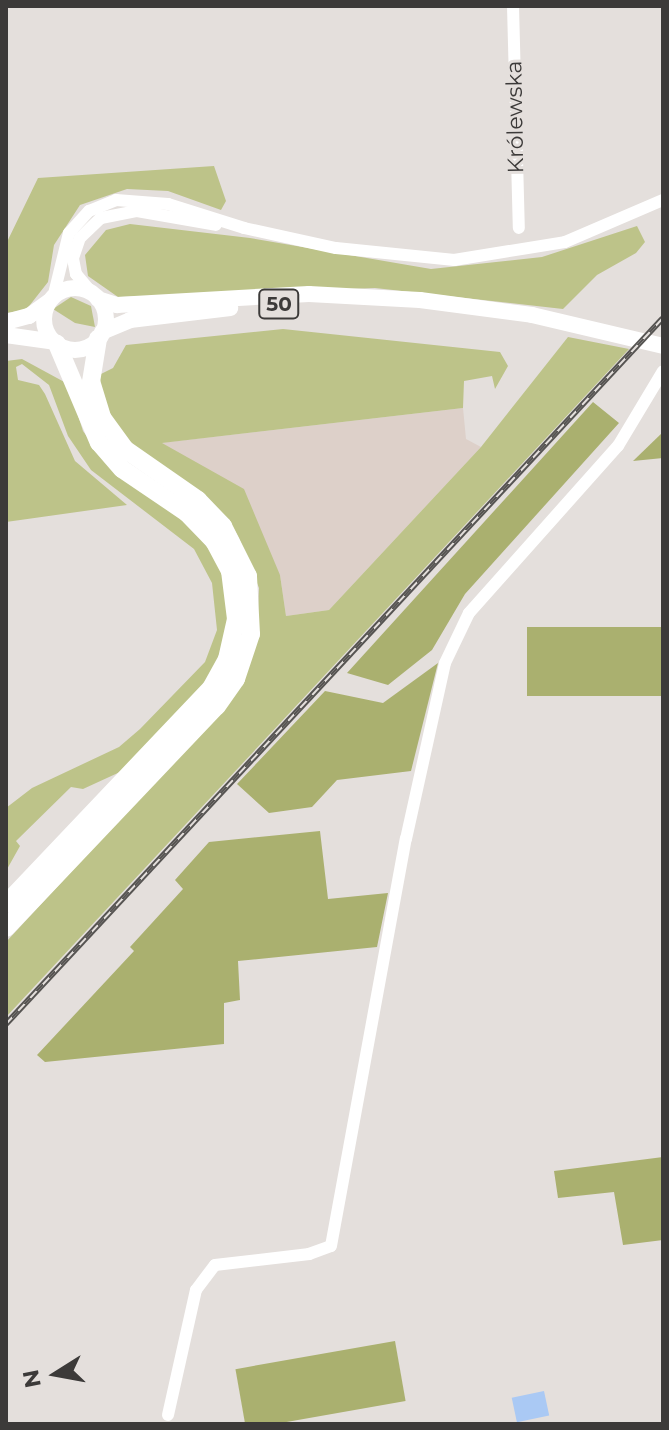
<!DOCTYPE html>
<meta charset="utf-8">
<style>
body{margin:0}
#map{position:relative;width:669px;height:1430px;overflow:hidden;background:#e4dfdc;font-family:Montserrat,sans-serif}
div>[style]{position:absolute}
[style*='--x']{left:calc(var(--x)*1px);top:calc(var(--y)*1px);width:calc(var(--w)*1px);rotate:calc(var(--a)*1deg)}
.built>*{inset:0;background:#ddd0c9}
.green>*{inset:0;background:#bdc389}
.forest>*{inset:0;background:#aab06f;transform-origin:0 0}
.water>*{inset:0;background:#aac9f4;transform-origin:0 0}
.minor>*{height:12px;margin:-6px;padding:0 6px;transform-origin:6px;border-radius:6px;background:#fff}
.major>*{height:16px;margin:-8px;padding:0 8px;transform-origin:8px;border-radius:8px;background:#fff}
.major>.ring{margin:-8px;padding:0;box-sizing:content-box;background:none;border:16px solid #fff;border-radius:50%}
.highway>*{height:18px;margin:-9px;padding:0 9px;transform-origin:9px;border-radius:9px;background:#fff}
.rail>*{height:6px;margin-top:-3px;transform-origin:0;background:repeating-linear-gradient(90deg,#e4dfdc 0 9px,#565452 0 18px);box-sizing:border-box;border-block:2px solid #565452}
span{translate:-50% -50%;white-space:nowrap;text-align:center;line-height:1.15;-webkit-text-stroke:6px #e4dfdc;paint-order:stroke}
.shield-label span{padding:2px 6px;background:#e4dfdc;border:2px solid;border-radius:6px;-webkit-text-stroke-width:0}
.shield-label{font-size:20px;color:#3c3a39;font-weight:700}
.street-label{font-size:22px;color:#3c3a39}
.frame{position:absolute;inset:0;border:8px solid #3c3a39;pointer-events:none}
.north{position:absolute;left:16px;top:1334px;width:80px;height:80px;-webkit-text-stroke:6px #e4dfdc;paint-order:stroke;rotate:259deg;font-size:22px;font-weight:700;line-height:32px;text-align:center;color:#3c3a39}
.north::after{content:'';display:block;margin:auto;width:28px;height:36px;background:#3c3a39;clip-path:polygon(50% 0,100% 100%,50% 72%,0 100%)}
</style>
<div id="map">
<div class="built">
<div style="clip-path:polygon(463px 408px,466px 439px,481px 447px,329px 610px,286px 616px,280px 575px,160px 443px)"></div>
</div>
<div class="green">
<div style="clip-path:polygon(214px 166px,226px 201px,221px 210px,168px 191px,127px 189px,80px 205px,54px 245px,48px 282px,26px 310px,6px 313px,6px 244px,38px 178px)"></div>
<div style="clip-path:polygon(130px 224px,250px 238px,431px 269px,542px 257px,637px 226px,645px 242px,636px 253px,597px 275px,563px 309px,375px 288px,118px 297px,88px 276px,85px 255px,106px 230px)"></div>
<div style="clip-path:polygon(71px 297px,91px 306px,95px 327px,75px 323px,53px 309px)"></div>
<div style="clip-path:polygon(283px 329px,500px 352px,508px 366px,495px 389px,492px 376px,464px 381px,463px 408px,162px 443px,244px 489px,280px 575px,286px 616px,329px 610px,481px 447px,568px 337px,629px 349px,6px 1017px,6px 942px,226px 705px,257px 639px,259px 588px,239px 538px,230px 522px,133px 447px,114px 426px,97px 376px,113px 368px,126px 345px)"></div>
<div style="clip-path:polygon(22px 359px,68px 384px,83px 431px,98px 452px,188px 521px,224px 570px,230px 614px,215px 673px,120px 772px,83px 789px,71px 787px,16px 841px,20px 846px,6px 871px,6px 808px,32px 788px,119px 747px,140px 729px,205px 662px,217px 630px,212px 583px,194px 549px,91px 470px,68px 436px,49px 385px,22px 364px,16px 367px,18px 380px,39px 385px,45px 394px,75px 461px,127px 505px,6px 522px,6px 361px)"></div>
</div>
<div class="forest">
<div style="clip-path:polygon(593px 402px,619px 423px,465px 594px,432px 650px,388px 685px,347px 673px)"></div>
<div style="clip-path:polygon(663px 432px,663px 458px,633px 461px)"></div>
<div style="left:663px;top:627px;width:69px;height:136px;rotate:90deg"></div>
<div style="clip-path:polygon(438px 663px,411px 771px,337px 780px,312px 807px,269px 813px,237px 784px,325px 691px,383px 703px)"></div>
<div style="clip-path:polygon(320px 831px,328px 899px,388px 893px,377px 947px,238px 961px,240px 1000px,224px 1003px,224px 1044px,45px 1062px,37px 1055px,134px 951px,130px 947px,183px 889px,175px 880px,209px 842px)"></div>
<div style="clip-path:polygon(663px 1157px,663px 1240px,623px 1245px,614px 1192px,558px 1198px,554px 1171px)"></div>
<div style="left:395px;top:1341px;width:61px;height:162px;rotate:80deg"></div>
</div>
<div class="water">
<div style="left:544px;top:1391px;width:25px;height:33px;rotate:78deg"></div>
</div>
<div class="minor">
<div style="--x:513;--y:6;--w:222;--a:88.5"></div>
<div style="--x:92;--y:293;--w:25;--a:-130"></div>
<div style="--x:76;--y:274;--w:16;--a:-101"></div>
<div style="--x:73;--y:258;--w:21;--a:-71"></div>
<div style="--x:80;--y:238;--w:29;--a:-44"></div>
<div style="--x:101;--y:218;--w:37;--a:-11"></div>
<div style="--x:137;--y:211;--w:80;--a:10"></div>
<div style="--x:53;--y:298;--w:67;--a:-76.2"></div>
<div style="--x:69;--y:233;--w:30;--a:-48"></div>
<div style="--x:89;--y:211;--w:29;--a:-22"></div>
<div style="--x:116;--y:200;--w:52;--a:4.4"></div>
<div style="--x:168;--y:204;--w:80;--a:17.5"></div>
<div style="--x:244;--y:228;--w:94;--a:12.3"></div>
<div style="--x:336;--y:248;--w:119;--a:5.8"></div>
<div style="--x:454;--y:260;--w:112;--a:-9.2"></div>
<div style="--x:565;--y:242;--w:107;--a:-23.2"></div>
<div style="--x:168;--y:1415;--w:128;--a:-77.4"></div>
<div style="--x:196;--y:1290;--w:31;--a:-53"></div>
<div style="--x:215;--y:1265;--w:95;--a:-6.7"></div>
<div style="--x:309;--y:1254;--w:23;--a:-20"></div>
<div style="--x:331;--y:1246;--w:414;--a:-79.6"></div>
<div style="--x:406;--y:839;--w:180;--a:-77.5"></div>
<div style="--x:445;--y:663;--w:55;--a:-64.4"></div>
<div style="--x:469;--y:613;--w:224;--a:-48.3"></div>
<div style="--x:618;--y:446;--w:87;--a:-59"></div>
</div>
<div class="major">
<div class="ring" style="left:44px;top:288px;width:46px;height:46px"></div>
<div style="--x:98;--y:299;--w:20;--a:18"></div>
<div style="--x:117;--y:305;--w:192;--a:-3.3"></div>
<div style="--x:309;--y:294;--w:111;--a:3.1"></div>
<div style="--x:420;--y:300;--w:113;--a:7.6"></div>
<div style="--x:532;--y:315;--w:135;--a:13.3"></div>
<div style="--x:6;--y:322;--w:24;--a:-15"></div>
<div style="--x:29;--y:316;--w:24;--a:-36"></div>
<div style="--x:102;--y:332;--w:30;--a:-23"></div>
<div style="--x:130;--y:320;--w:101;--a:-6.8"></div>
<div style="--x:6;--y:335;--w:49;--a:8.1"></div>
</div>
<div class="highway">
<div style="--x:6;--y:904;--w:298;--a:-46.5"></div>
<div style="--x:211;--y:688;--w:33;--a:-61"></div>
<div style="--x:227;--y:659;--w:41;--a:-77.3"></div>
<div style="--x:236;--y:619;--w:48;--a:-97.1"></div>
<div style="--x:230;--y:571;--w:34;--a:-118"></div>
<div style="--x:214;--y:541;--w:39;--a:-134"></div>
<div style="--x:187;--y:513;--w:78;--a:-145.9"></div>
<div style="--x:122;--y:469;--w:35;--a:-131"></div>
<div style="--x:99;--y:443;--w:108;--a:-113"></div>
<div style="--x:6;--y:928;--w:306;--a:-46.5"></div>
<div style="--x:217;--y:706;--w:33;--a:-55"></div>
<div style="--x:236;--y:679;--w:47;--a:-71.6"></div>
<div style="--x:251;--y:634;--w:58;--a:-93"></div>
<div style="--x:248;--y:576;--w:56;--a:-116.6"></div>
<div style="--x:223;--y:526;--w:36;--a:-134"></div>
<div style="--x:198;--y:500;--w:89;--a:-145.1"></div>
<div style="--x:125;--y:449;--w:39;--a:-126"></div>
<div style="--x:102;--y:417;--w:37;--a:-107"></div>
<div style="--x:91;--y:382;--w:44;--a:-80.8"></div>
</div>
<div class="rail">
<div style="--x:6;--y:1024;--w:964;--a:-47.06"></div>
</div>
<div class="shield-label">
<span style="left:279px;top:304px">50</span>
</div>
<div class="street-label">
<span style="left:515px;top:117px;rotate:-91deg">Królewska</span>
</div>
<div class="frame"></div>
<div class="north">N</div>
</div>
